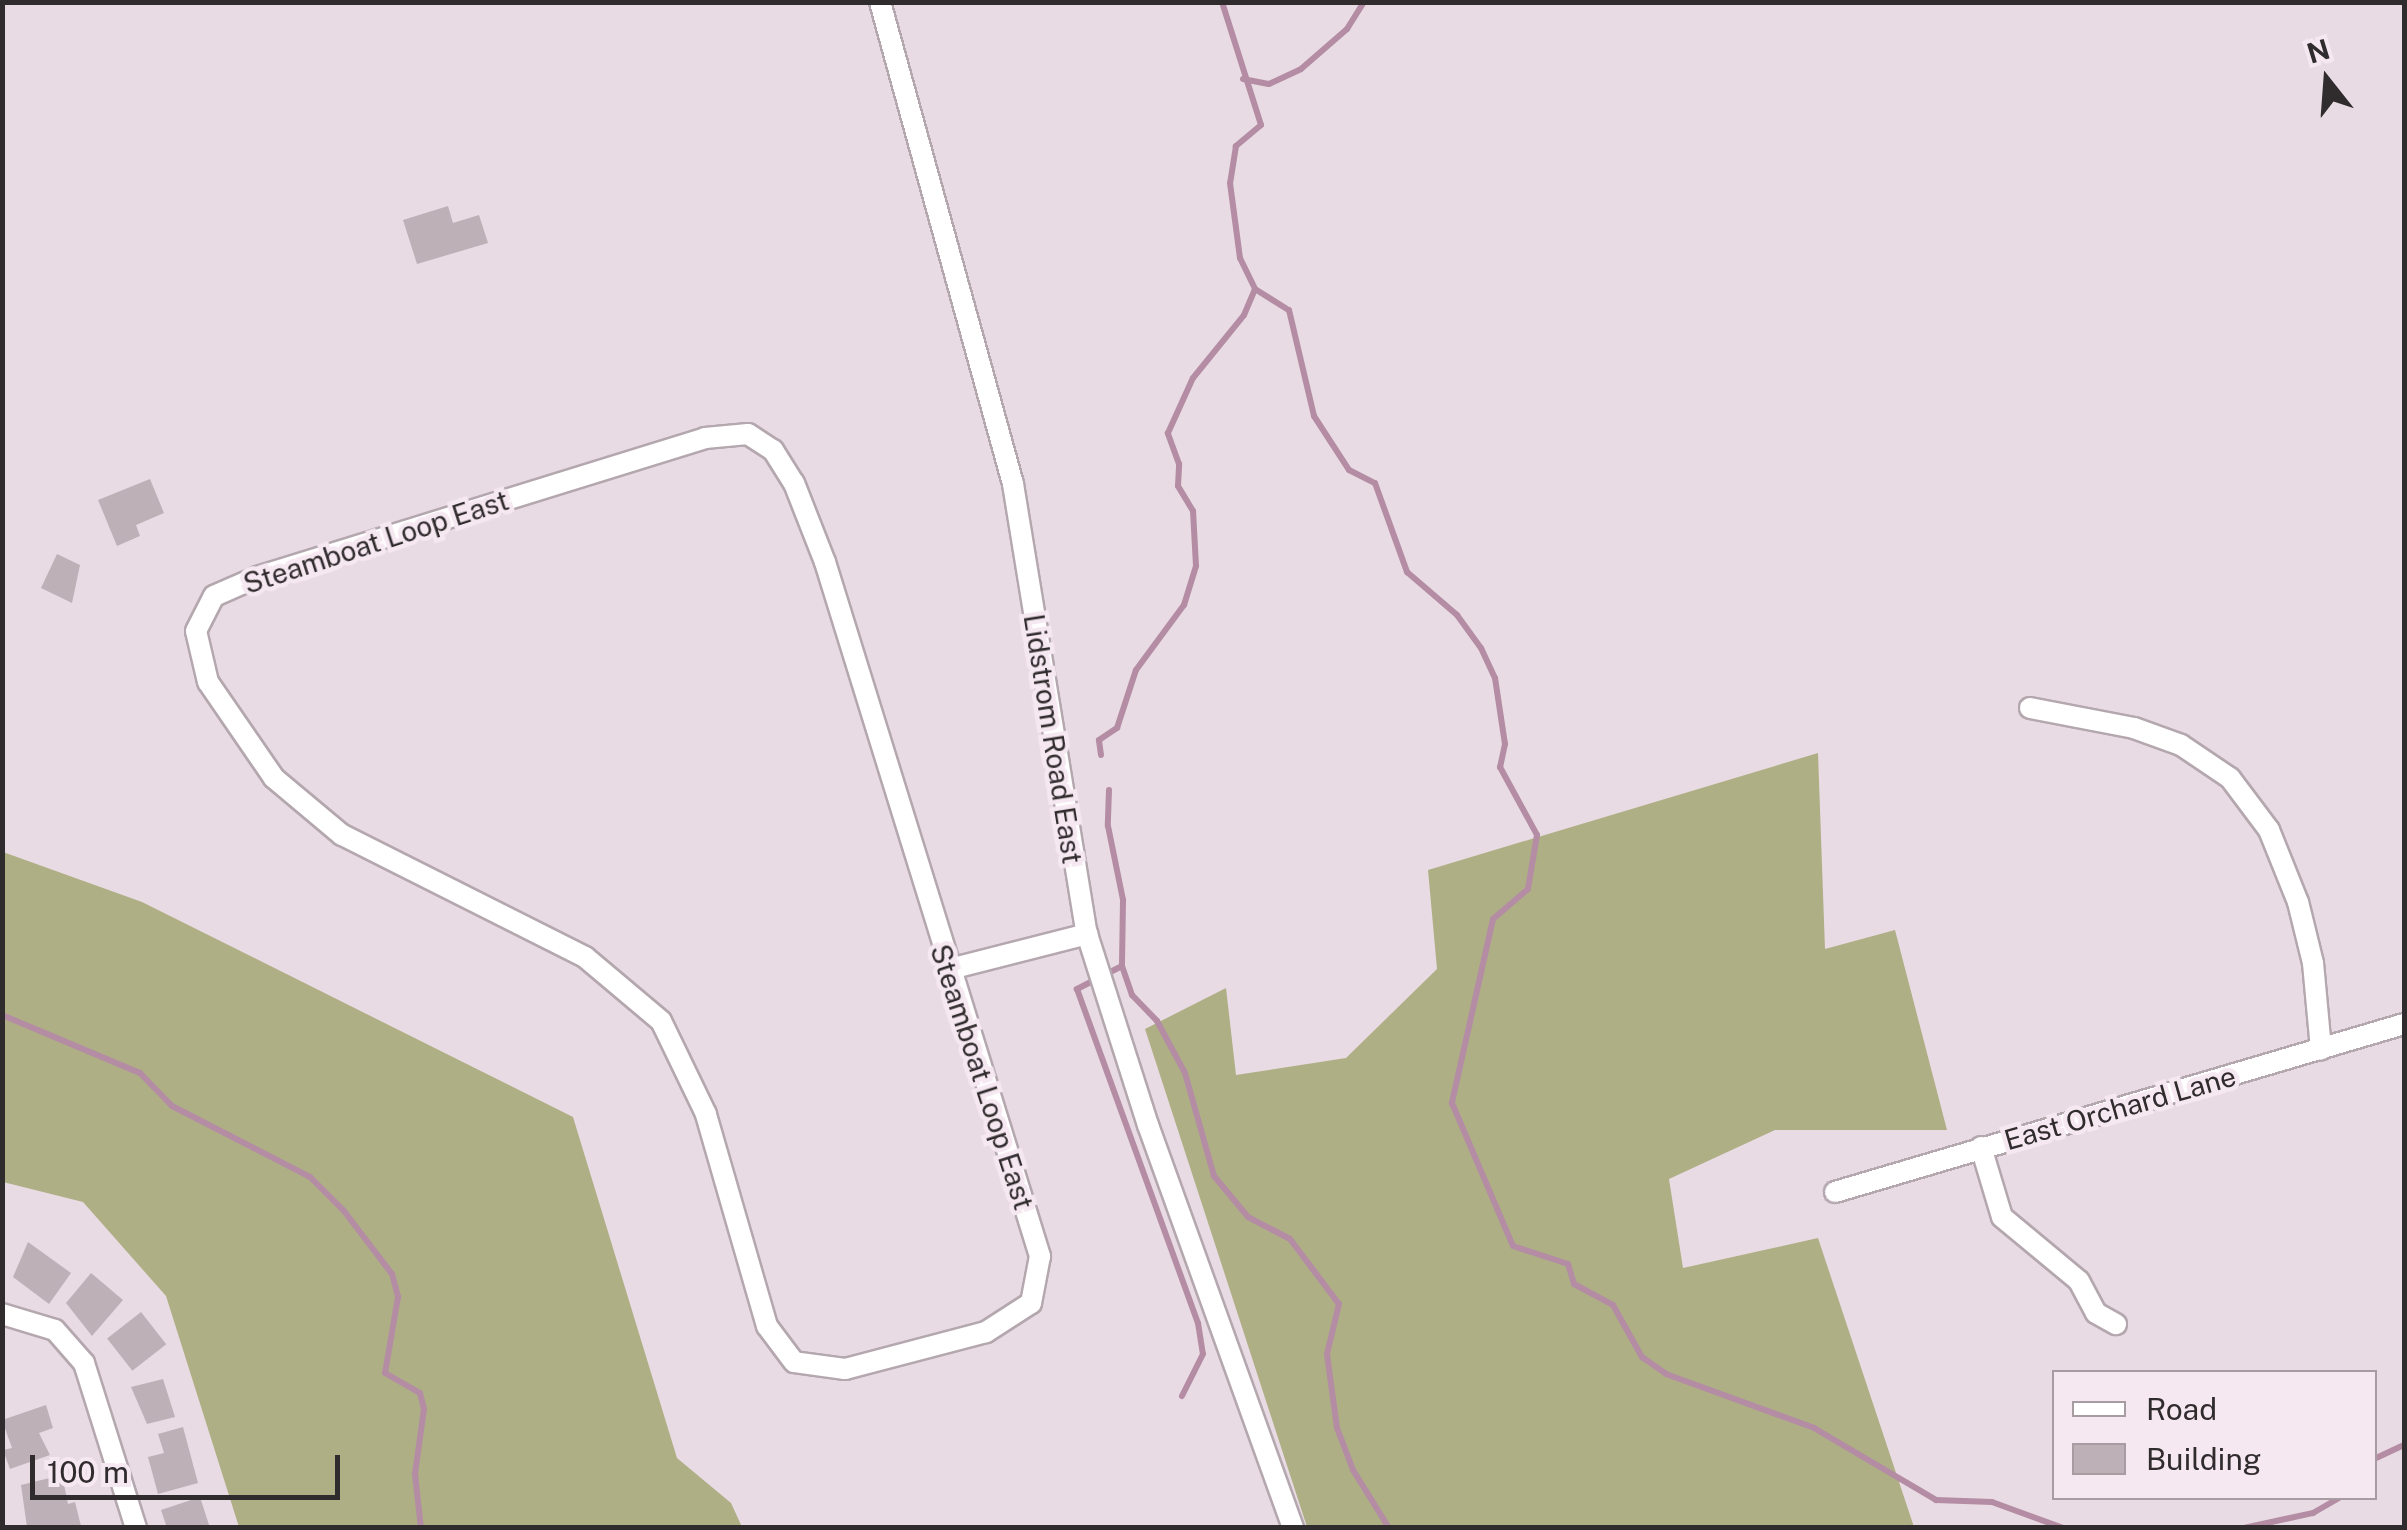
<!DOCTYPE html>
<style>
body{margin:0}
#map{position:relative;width:2407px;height:1530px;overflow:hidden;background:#e9dbe3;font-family:"Public Sans",sans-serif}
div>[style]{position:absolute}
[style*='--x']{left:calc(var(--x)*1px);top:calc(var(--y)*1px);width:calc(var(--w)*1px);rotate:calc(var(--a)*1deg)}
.forest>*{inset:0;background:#afaf86}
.stream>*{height:6px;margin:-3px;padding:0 3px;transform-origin:3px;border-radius:3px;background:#b48da4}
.building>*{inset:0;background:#bdb0b7;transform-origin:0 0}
.roads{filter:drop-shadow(2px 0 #b4a7ae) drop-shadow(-2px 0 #b4a7ae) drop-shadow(0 2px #b4a7ae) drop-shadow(0 -2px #b4a7ae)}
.minor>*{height:20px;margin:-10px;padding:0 10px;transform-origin:10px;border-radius:10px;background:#fff}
span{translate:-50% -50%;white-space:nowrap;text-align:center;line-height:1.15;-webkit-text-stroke:9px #f6e8f0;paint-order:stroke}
.street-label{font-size:28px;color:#302b2d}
.frame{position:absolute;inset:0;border:5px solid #302b2d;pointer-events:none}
.legend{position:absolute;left:2052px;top:1370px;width:325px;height:130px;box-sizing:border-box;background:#f6e8f0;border:2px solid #a79ca2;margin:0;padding:12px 18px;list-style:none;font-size:30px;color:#302b2d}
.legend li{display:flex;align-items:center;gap:20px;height:50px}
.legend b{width:50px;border:2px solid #a79ca2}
.north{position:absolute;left:2277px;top:30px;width:100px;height:100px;-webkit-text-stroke:8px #f6e8f0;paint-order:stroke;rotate:343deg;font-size:28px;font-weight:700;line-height:40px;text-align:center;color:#302b2d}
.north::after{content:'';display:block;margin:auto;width:35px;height:45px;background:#302b2d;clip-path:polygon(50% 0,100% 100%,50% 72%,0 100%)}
.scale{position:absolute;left:30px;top:1455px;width:310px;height:45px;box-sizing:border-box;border:5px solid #302b2d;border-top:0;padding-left:12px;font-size:30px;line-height:35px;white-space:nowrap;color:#302b2d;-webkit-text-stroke:8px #f6e8f0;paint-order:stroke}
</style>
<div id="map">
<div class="forest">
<div style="clip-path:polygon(1818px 753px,1825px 949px,1895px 930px,1947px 1130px,1775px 1130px,1669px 1179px,1683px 1268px,1818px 1238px,1914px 1527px,1307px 1527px,1145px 1029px,1226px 988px,1236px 1075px,1346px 1058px,1437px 969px,1428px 870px)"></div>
<div style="clip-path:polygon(3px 852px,142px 902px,573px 1117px,677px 1458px,731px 1503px,742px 1527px,239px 1527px,166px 1296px,83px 1202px,3px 1182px)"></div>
</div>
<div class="stream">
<div style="--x:1222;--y:2;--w:129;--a:72.4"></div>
<div style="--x:1261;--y:125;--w:33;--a:140"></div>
<div style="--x:1236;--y:146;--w:37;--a:99"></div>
<div style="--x:1230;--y:183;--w:76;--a:82.4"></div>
<div style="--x:1240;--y:258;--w:34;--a:64"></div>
<div style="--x:1255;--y:289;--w:40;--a:32"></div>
<div style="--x:1289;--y:310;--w:109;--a:76.7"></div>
<div style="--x:1314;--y:416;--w:64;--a:57.1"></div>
<div style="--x:1349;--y:470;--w:29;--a:27"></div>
<div style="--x:1375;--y:483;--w:95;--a:70.2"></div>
<div style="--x:1407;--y:572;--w:66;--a:40.7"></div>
<div style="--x:1457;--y:615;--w:41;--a:54"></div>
<div style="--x:1481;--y:648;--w:33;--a:65"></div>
<div style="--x:1495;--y:678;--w:67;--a:81.4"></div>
<div style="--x:1505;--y:744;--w:24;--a:102"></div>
<div style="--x:1500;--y:767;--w:77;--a:61.4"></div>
<div style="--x:1537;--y:835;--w:55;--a:99.5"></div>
<div style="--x:1528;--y:889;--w:46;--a:139.4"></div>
<div style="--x:1493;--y:919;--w:189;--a:102.6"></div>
<div style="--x:1452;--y:1103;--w:155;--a:66.9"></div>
<div style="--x:1513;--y:1246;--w:58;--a:18.1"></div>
<div style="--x:1568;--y:1264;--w:21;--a:73"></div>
<div style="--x:1574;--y:1284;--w:44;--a:28.3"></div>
<div style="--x:1613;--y:1305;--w:60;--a:60.9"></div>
<div style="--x:1642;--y:1357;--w:29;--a:35"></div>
<div style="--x:1666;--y:1374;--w:158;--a:20"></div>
<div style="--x:1814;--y:1428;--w:142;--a:30.5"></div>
<div style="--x:1936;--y:1500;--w:56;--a:2"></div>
<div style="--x:1992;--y:1502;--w:76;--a:20.1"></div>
<div style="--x:1243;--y:79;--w:26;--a:11"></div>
<div style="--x:1269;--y:84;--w:35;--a:-25"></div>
<div style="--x:1301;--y:69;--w:61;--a:-41"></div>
<div style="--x:1347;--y:29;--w:32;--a:-58"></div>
<div style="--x:1101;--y:755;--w:15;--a:-98"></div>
<div style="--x:1099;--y:740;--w:22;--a:-34"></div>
<div style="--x:1117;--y:728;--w:61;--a:-71.9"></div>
<div style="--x:1136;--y:670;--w:81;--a:-53.6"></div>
<div style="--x:1184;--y:605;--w:41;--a:-72.9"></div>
<div style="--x:1196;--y:566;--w:55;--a:-93.1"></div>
<div style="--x:1193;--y:511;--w:29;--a:-121"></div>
<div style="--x:1178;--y:486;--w:22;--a:-87"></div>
<div style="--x:1179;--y:464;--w:33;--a:-110"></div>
<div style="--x:1168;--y:433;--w:60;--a:-65.6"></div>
<div style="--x:1193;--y:378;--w:81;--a:-51"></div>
<div style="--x:1244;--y:315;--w:28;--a:-67"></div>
<div style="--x:1109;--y:790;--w:36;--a:92"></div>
<div style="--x:1108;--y:826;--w:76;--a:78.5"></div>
<div style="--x:1123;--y:900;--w:66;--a:90.9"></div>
<div style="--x:1122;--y:966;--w:31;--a:71"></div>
<div style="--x:1132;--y:995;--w:36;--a:46"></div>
<div style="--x:1157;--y:1021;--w:59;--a:61.7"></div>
<div style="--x:1185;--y:1073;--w:107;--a:74.3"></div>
<div style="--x:1214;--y:1176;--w:53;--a:50.3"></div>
<div style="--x:1248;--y:1217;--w:47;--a:27.6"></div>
<div style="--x:1290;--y:1239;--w:81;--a:53"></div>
<div style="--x:1339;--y:1304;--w:51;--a:103.5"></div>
<div style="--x:1327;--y:1354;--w:75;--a:82.3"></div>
<div style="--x:1337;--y:1428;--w:45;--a:69.1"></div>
<div style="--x:1353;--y:1470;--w:68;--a:58.2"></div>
<div style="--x:1122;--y:966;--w:51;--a:152.9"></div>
<div style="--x:1077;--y:989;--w:355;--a:70.1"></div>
<div style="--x:1198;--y:1323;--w:31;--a:81"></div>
<div style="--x:1203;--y:1354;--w:47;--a:116.6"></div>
<div style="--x:2;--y:1015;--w:150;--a:22.8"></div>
<div style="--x:140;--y:1073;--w:46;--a:45.9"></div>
<div style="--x:172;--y:1106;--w:155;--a:27.2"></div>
<div style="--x:310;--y:1177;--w:48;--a:45"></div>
<div style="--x:344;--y:1211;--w:79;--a:52.7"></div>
<div style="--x:392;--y:1274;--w:24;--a:75"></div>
<div style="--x:398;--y:1297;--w:77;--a:99.7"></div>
<div style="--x:385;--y:1373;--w:40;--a:29.7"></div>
<div style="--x:420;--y:1393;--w:16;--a:76"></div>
<div style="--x:424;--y:1409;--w:66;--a:97.9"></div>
<div style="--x:415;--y:1474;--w:54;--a:83.7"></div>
<div style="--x:2374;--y:1459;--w:33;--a:-25"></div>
<div style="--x:2244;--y:1528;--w:71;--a:-12.3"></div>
<div style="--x:2313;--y:1513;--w:30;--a:-30"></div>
</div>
<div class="building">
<div style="clip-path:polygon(448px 206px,453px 223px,479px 215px,488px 243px,417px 264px,403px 220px)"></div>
<div style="clip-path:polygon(150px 479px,164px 513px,136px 525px,140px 536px,117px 546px,98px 500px)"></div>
<div style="clip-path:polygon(57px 554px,80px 565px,72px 603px,41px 588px)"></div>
<div style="clip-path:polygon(28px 1242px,71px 1273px,49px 1304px,13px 1277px)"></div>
<div style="clip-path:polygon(91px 1273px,123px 1300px,92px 1336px,66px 1303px)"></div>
<div style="left:141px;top:1312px;width:41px;height:43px;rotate:52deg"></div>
<div style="clip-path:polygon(163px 1379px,175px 1417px,147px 1424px,131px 1387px)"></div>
<div style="clip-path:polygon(46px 1405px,53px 1428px,39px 1433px,50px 1455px,10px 1469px,3px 1450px,12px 1448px,2px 1420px)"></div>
<div style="clip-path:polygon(183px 1427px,198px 1483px,158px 1494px,148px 1457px,164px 1453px,158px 1434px)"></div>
<div style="clip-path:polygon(62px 1475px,68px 1504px,75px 1502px,81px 1526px,27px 1527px,21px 1485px)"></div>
<div style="clip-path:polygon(200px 1497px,210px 1528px,167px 1528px,161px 1510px)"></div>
</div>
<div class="roads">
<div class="minor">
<div style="--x:880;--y:2;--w:500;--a:74.57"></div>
<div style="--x:1013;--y:484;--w:456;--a:80.7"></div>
<div style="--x:1087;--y:934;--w:201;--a:72.3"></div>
<div style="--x:1148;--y:1125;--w:428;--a:70.2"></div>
<div style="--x:748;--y:434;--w:30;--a:33"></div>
<div style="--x:773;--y:450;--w:39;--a:58"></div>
<div style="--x:794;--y:483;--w:85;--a:68.6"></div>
<div style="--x:825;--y:562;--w:727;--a:72.79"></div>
<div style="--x:1040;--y:1256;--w:48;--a:100.8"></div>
<div style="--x:1031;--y:1303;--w:54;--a:147.2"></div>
<div style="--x:986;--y:1332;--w:146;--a:165.3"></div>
<div style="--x:845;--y:1369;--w:51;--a:-172.2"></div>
<div style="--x:794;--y:1362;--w:45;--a:-126.9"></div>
<div style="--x:767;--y:1326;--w:221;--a:-106.1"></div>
<div style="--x:706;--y:1114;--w:103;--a:-115.8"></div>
<div style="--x:661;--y:1021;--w:99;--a:-139.9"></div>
<div style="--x:585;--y:957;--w:272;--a:-153.3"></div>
<div style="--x:342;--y:835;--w:89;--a:-140"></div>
<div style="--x:274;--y:778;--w:116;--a:-124.5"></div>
<div style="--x:208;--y:682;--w:52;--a:-103.2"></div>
<div style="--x:196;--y:631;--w:39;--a:-63"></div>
<div style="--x:214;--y:596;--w:47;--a:-23.8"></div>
<div style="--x:257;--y:577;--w:469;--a:-17.2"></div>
<div style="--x:705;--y:438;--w:43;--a:-5.3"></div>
<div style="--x:2030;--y:708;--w:106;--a:10.9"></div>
<div style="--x:2134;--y:728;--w:50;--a:19.9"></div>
<div style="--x:2181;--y:745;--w:59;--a:34"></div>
<div style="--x:2230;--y:778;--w:65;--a:53.1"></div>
<div style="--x:2269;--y:830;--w:78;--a:68.1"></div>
<div style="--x:2298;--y:902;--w:63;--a:76.2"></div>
<div style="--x:2313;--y:963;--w:87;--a:84.7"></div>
<div style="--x:946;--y:970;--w:146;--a:-14.3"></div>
<div style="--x:1981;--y:1147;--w:73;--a:73.3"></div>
<div style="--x:2002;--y:1217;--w:100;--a:39.7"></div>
<div style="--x:2079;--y:1281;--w:36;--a:62"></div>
<div style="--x:2096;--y:1313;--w:23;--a:29"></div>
<div style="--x:1835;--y:1192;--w:593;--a:-16.45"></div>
<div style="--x:2;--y:1314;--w:55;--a:16.8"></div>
<div style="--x:55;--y:1330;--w:44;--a:48.7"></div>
<div style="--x:84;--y:1363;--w:173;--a:72.5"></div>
</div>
</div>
<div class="street-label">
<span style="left:376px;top:542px;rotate:-18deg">Steamboat Loop East</span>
<span style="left:1053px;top:739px;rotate:81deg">Lidstrom Road East</span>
<span style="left:982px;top:1077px;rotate:72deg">Steamboat Loop East</span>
<span style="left:2120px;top:1108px;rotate:-16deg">East Orchard Lane</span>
</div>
<div class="frame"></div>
<ul class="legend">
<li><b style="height:12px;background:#fff"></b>Road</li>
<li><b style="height:28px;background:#bdb0b7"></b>Building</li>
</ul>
<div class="north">N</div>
<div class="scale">100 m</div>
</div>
